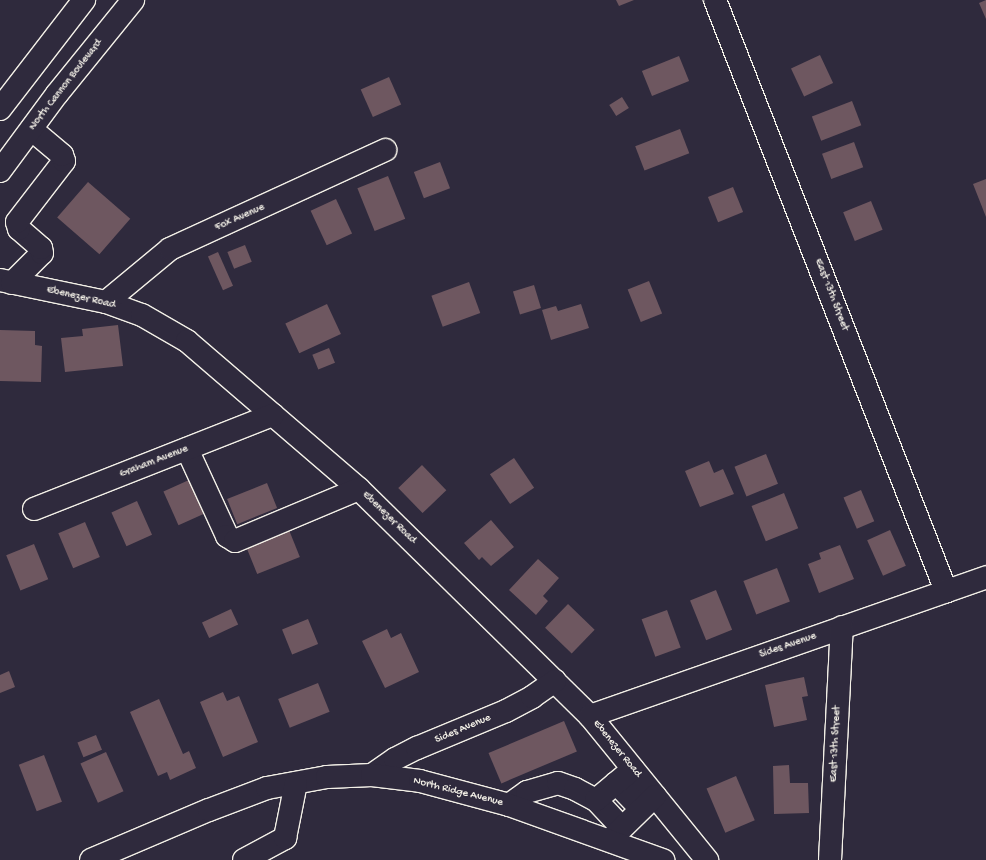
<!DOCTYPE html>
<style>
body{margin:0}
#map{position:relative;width:986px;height:860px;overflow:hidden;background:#2f2a3d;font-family:"Gochi Hand",sans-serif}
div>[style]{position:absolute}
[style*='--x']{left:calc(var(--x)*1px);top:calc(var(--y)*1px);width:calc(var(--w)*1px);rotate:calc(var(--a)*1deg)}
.building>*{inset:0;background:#6e5760;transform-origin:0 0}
.roads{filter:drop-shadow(1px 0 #f4f1e8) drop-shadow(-1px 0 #f4f1e8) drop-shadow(0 1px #f4f1e8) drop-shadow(0 -1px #f4f1e8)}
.minor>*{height:22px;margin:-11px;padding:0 11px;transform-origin:11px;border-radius:11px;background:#2f2a3d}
.major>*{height:22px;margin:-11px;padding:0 11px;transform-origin:11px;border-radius:11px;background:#2f2a3d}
span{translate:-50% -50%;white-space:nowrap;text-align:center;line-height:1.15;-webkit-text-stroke:3px #2f2a3d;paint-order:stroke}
.street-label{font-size:11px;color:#f4f1e8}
</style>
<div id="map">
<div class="building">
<div style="clip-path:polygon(616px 0,634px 0,619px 6px)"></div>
<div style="clip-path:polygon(986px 0,986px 19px,979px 3px)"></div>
<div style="left:820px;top:55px;width:31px;height:32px;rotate:65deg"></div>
<div style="left:679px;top:56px;width:27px;height:40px;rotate:68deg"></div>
<div style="left:389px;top:77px;width:30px;height:31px;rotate:66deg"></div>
<div style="left:622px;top:97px;width:13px;height:15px;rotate:58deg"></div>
<div style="left:852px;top:101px;width:26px;height:43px;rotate:69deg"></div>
<div style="left:680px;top:129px;width:26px;height:48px;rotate:69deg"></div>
<div style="left:854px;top:142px;width:27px;height:34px;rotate:70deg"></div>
<div style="left:440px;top:162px;width:28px;height:28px;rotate:69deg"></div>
<div style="left:388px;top:176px;width:46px;height:33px;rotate:68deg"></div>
<div style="clip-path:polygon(986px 179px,986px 217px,973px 184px)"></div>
<div style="left:88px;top:182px;width:56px;height:47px;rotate:41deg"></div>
<div style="left:733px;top:187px;width:27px;height:27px;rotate:68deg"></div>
<div style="left:336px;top:199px;width:38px;height:28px;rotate:65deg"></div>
<div style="left:871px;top:201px;width:31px;height:30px;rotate:68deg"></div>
<div style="left:245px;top:245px;width:18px;height:19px;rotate:68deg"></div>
<div style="left:218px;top:252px;width:37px;height:11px;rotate:66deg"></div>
<div style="left:649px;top:281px;width:35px;height:23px;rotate:68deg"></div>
<div style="left:469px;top:282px;width:33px;height:40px;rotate:70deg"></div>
<div style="left:534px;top:285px;width:24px;height:22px;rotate:73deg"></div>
<div style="left:327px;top:304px;width:33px;height:46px;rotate:65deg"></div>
<div style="clip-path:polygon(581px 304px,589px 328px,551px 340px,542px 310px,556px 306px,558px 311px)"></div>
<div style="clip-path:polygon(118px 325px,123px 366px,65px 372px,61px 338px,83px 336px,82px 329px)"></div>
<div style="clip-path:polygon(0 330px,35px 331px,35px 345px,42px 346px,41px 382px,0 381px)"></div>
<div style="left:329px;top:348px;width:16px;height:18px;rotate:68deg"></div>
<div style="left:766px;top:454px;width:32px;height:34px;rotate:68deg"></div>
<div style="left:514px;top:458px;width:36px;height:29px;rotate:56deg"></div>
<div style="clip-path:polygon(709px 461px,714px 473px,723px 469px,734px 494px,700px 507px,685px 471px)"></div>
<div style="left:422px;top:465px;width:35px;height:33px;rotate:46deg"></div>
<div style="left:189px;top:480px;width:37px;height:28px;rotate:66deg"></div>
<div style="left:267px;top:483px;width:27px;height:43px;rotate:68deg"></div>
<div style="left:861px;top:490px;width:34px;height:19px;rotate:67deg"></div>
<div style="left:784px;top:493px;width:38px;height:35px;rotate:68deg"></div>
<div style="left:137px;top:501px;width:37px;height:28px;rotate:66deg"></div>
<div style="clip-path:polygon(491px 520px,514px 547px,491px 566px,482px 557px,479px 560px,464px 543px)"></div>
<div style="left:85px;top:522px;width:38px;height:29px;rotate:67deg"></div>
<div style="left:289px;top:530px;width:29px;height:46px;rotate:68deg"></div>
<div style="left:890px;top:530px;width:39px;height:25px;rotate:66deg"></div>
<div style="left:34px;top:544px;width:38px;height:30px;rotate:68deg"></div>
<div style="clip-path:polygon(840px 545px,854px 579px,819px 593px,808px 564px,821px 559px,819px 553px)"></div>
<div style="clip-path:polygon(538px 559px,559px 578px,543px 596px,548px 601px,536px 615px,509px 590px)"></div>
<div style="left:777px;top:568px;width:36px;height:36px;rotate:69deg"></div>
<div style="left:716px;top:590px;width:43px;height:28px;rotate:68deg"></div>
<div style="left:568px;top:604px;width:37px;height:33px;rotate:44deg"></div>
<div style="left:231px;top:609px;width:17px;height:32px;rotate:65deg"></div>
<div style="left:667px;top:610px;width:40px;height:27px;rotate:70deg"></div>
<div style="left:308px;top:619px;width:27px;height:28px;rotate:68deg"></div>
<div style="clip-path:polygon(387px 629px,391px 638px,401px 633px,419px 672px,385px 688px,362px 641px)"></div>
<div style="clip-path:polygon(9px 671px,15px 687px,0 693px,0 675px)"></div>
<div style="clip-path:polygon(804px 677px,808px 696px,802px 697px,807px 720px,774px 727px,765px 685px)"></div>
<div style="left:318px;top:683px;width:31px;height:43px;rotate:68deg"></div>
<div style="clip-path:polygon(223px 692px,227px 701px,239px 696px,258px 742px,223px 757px,200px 702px)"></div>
<div style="clip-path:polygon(159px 699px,183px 754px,189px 751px,196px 768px,170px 780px,167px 772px,158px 776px,130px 712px)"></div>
<div style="left:564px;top:721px;width:33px;height:82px;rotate:67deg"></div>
<div style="left:96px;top:735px;width:16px;height:20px;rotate:68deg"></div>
<div style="left:106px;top:752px;width:43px;height:28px;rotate:66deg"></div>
<div style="left:44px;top:755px;width:50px;height:27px;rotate:69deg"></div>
<div style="clip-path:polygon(789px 765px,790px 783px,808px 783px,809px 813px,774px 814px,773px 766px)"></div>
<div style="left:736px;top:776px;width:48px;height:32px;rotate:67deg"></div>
</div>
<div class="roads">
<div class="minor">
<div style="--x:715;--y:0;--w:635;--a:68.65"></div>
<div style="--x:0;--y:280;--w:108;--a:11.7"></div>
<div style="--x:106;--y:302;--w:38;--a:20"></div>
<div style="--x:142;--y:315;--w:52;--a:30"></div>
<div style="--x:187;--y:341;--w:227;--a:40.7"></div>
<div style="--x:359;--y:489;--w:324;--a:44.5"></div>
<div style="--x:590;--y:716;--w:186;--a:50.9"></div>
<div style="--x:12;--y:283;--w:42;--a:-45"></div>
<div style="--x:42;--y:253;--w:5;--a:-101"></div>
<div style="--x:41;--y:248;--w:29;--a:-139"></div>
<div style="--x:19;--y:229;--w:7;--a:-106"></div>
<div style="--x:17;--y:222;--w:77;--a:-52.4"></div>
<div style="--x:64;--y:161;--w:6;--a:-108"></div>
<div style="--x:62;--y:155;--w:40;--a:-140"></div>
<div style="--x:106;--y:302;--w:83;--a:-39.6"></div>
<div style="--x:170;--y:249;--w:237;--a:-24.7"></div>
<div style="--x:187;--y:449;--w:96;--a:65.3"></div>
<div style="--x:227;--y:536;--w:9;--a:32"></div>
<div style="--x:235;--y:541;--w:134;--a:-22.8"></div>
<div style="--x:34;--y:509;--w:257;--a:-21.5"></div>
<div style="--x:590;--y:716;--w:420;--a:-19.3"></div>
<div style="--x:372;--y:775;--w:28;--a:-35"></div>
<div style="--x:395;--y:759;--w:25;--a:-27"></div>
<div style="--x:417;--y:748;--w:96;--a:-22.6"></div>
<div style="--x:506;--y:711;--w:30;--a:-28"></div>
<div style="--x:532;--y:697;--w:28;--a:-35"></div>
<div style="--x:616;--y:783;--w:36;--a:46"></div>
<div style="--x:596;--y:800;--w:37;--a:47"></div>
<div style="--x:509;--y:805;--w:22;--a:-36"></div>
<div style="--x:527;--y:792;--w:32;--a:-16"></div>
<div style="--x:558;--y:783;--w:18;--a:19"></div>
<div style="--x:575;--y:789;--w:24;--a:28"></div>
<div style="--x:596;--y:800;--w:48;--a:-40"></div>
<div style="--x:610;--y:840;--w:63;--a:-44.4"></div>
<div style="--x:91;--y:860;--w:128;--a:-23"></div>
<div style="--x:209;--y:810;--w:62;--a:-20.8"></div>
<div style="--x:267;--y:788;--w:61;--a:-10.4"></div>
<div style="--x:327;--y:777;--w:45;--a:-2.5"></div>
<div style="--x:372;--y:775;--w:48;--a:7.1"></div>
<div style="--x:420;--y:781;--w:92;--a:15.1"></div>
<div style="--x:509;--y:805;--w:164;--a:19.7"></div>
<div style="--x:244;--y:860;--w:47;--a:-28.2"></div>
<div style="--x:285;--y:838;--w:56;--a:-78.7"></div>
<div style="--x:830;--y:860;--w:233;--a:-87.1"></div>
</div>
<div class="major">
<div style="--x:0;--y:109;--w:138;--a:-52.4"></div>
<div style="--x:0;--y:171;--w:96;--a:-53.5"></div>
<div style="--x:57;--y:94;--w:121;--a:-51"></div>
</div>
</div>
<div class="street-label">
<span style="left:66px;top:85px;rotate:-52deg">North Cannon Boulevard</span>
<span style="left:240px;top:218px;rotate:-24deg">Fox Avenue</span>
<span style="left:831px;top:295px;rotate:69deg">East 13th Street</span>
<span style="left:81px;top:298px;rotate:13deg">Ebenezer Road</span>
<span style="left:154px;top:462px;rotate:-21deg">Graham Avenue</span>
<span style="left:389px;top:518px;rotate:44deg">Ebenezer Road</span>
<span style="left:788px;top:646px;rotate:-19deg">Sides Avenue</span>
<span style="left:463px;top:729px;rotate:-23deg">Sides Avenue</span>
<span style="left:836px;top:744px;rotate:-87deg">East 13th Street</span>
<span style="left:617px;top:749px;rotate:51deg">Ebenezer Road</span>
<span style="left:458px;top:792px;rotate:14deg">North Ridge Avenue</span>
</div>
</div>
